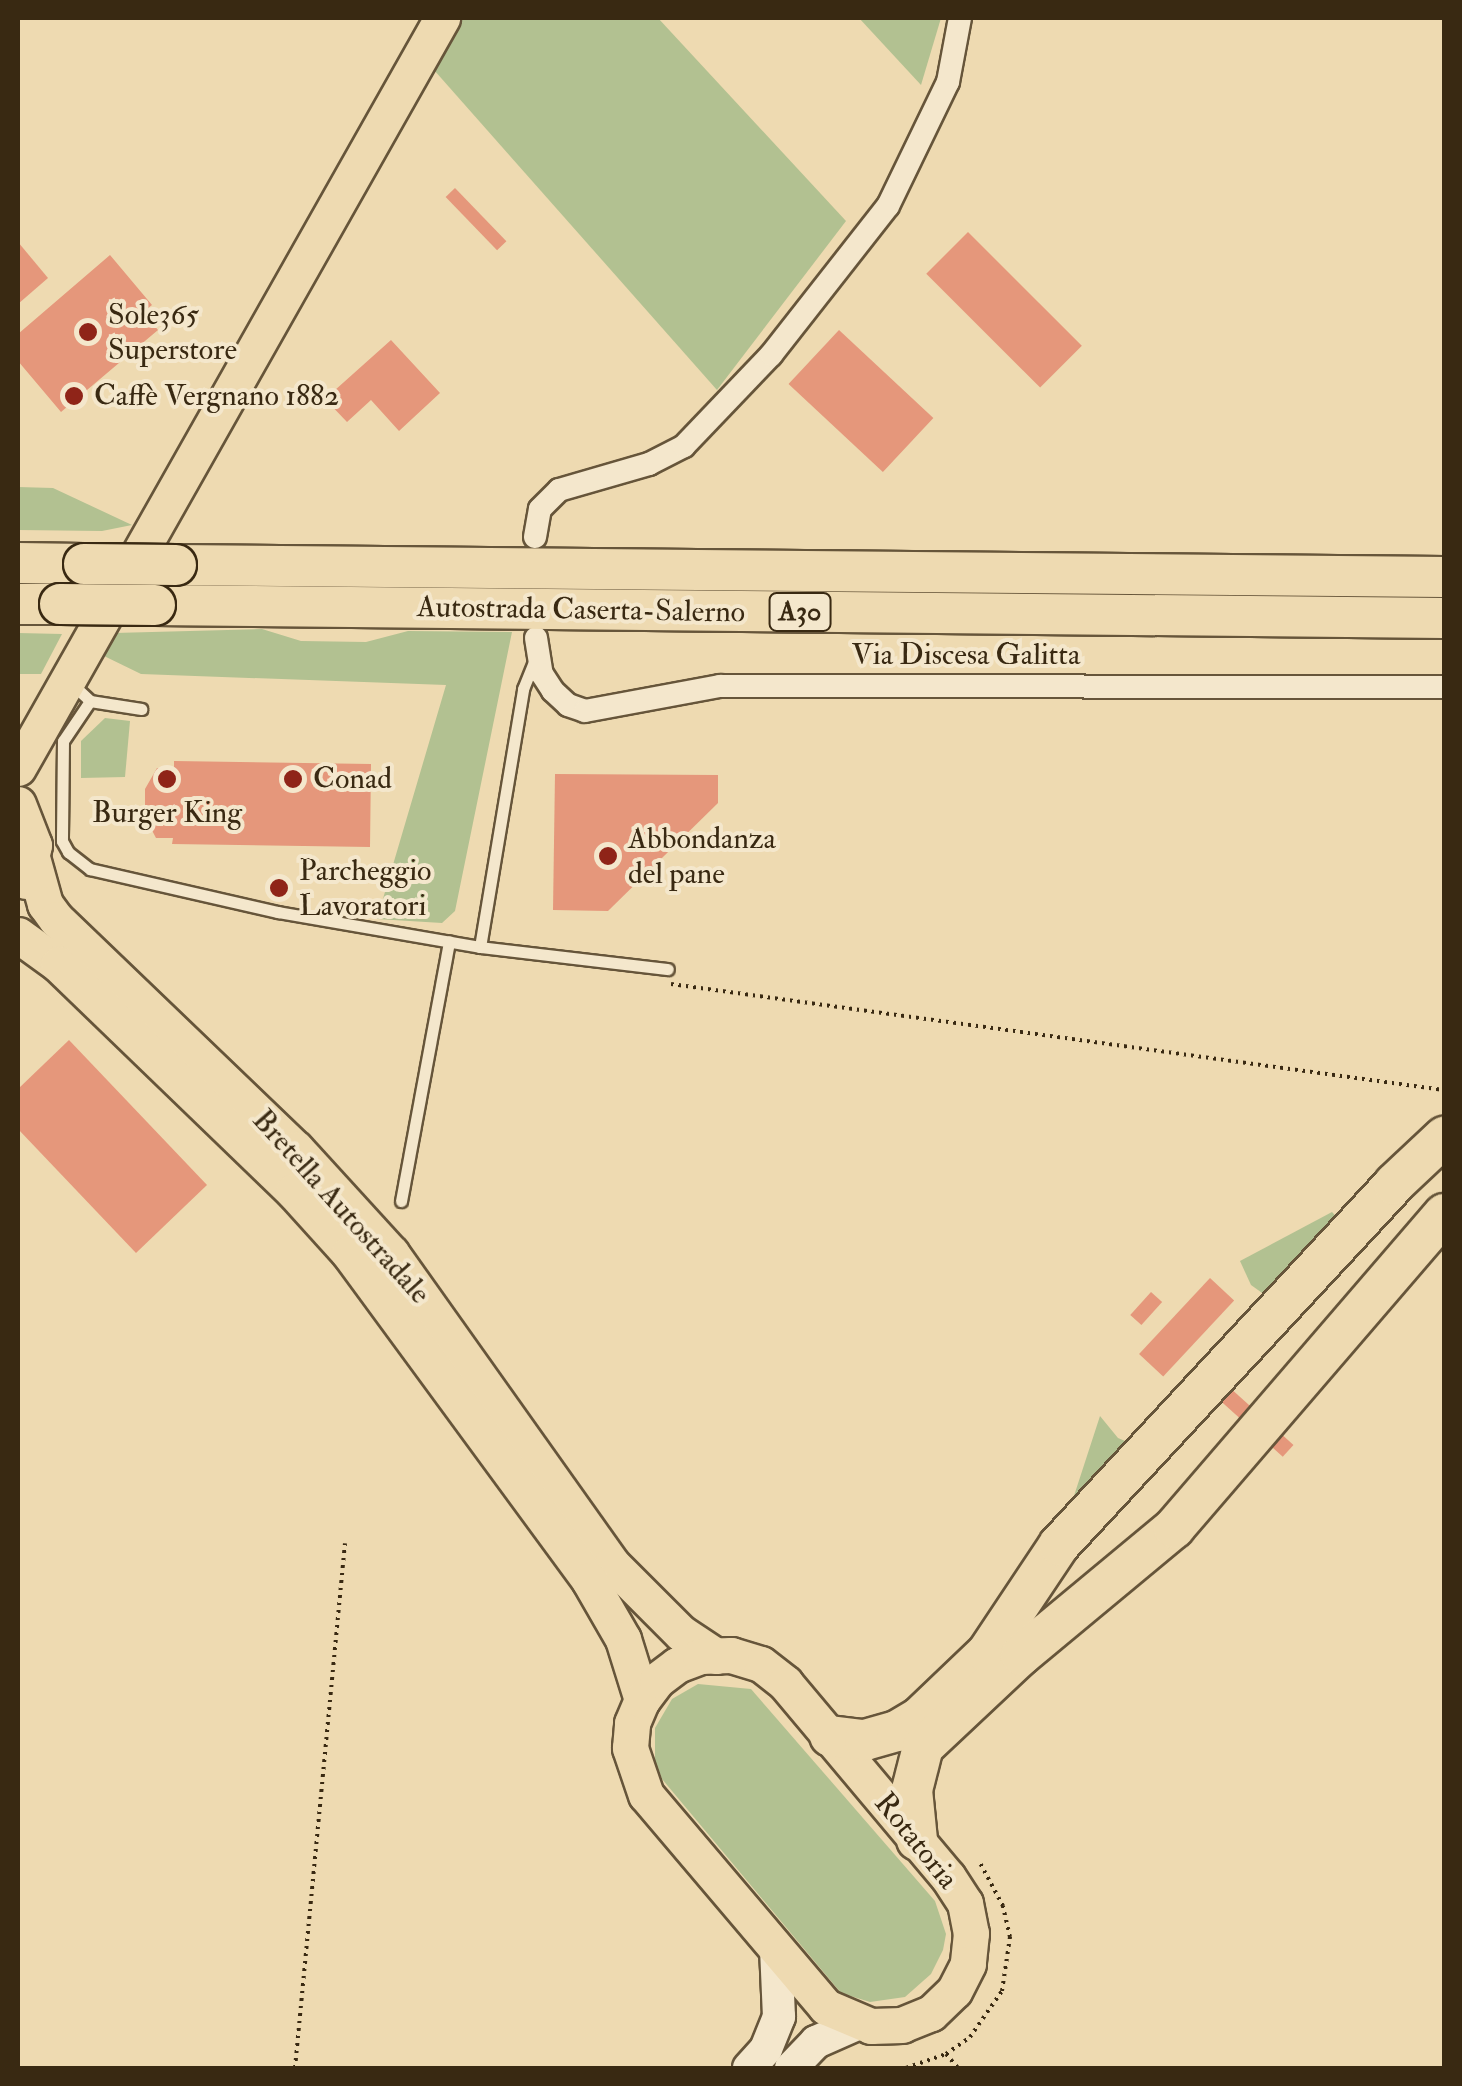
<!DOCTYPE html>
<meta charset="utf-8">
<style>
body{margin:0}
#map{position:relative;width:1462px;height:2086px;overflow:hidden;background:#eedab1;font-family:"IM FELL Double Pica",serif}
div>[style]{position:absolute}
[style*='--x']{left:calc(var(--x)*1px);top:calc(var(--y)*1px);width:calc(var(--w)*1px);rotate:calc(var(--a)*1deg)}
.green>*{inset:0;background:#b2c191}
.building>*{inset:0;background:#e5977b;transform-origin:0 0}
.path>*{height:4px;margin-top:-2px;transform-origin:0;background:repeating-linear-gradient(90deg,#392912 0 2.5px,transparent 0 7.5px)}
.roads{filter:drop-shadow(2px 0 #66553a) drop-shadow(-2px 0 #66553a) drop-shadow(0 2px #66553a) drop-shadow(0 -2px #66553a)}
.service>*{height:11px;margin:-5.5px;padding:0 5.5px;transform-origin:5.5px;border-radius:5.5px;background:#f4e7cc}
.minor>*{height:22px;margin:-11px;padding:0 11px;transform-origin:11px;border-radius:11px;background:#f4e7cc}
.secondary>*{height:32px;margin:-16px;padding:0 16px;transform-origin:16px;border-radius:16px;background:#f4e7cc}
.primary>*{height:35px;margin:-17.5px;padding:0 17.5px;transform-origin:17.5px;border-radius:17.5px;background:#eedab1}
.motorway>*{height:40px;margin:-20px;padding:0 20px;transform-origin:20px;border-radius:20px;background:#eedab1}
.bridges{filter:drop-shadow(2px 0 #392912) drop-shadow(-2px 0 #392912) drop-shadow(0 2px #392912) drop-shadow(0 -2px #392912)}
.motorway-bridge>*{height:40px;margin:-20px;padding:0 20px;transform-origin:20px;border-radius:20px;background:#eedab1}
.dots>*{width:28px;height:28px;translate:-50% -50%;box-sizing:border-box;border:5px solid #f4e7cc;border-radius:50%}
span{translate:-50% -50%;white-space:nowrap;text-align:center;line-height:1.15;-webkit-text-stroke:8px #f4e7cc;paint-order:stroke}
.shield-label span{padding:2px 8px;background:#f4e7cc;border:2px solid;border-radius:8px;-webkit-text-stroke-width:0}
.shield-label{font-size:28px;color:#392912;font-weight:700}
.poi-label{font-size:30px;color:#392912}
.left{translate:0 -50%;text-align:left}
.street-label{font-size:30px;color:#392912}
.frame{position:absolute;inset:0;border:20px solid #392912;pointer-events:none}
</style>
<div id="map">
<div class="green">
<div style="clip-path:polygon(463px 18px,658px 18px,846px 221px,717px 390px,434px 70px)"></div>
<div style="clip-path:polygon(859px 18px,941px 18px,921px 85px)"></div>
<div style="clip-path:polygon(18px 487px,53px 488px,132px 525px,102px 531px,18px 530px)"></div>
<div style="clip-path:polygon(262px 629px,301px 641px,366px 642px,408px 631px,512px 632px,455px 911px,442px 923px,377px 919px,446px 685px,141px 674px,102px 655px,114px 633px)"></div>
<div style="clip-path:polygon(18px 633px,62px 634px,41px 674px,18px 674px)"></div>
<div style="clip-path:polygon(105px 718px,130px 721px,125px 777px,81px 778px,81px 741px)"></div>
<div style="clip-path:polygon(1332px 1212px,1341px 1222px,1272px 1300px,1251px 1285px,1240px 1261px)"></div>
<div style="clip-path:polygon(1100px 1416px,1118px 1438px,1137px 1446px,1071px 1505px)"></div>
<div style="clip-path:polygon(698px 1684px,751px 1689px,935px 1901px,946px 1934px,943px 1950px,931px 1974px,905px 1997px,870px 2002px,841px 1993px,662px 1779px,655px 1760px,655px 1728px,672px 1699px)"></div>
</div>
<div class="building">
<div style="left:455px;top:188px;width:74px;height:13px;rotate:46deg"></div>
<div style="left:968px;top:232px;width:161px;height:59px;rotate:45deg"></div>
<div style="clip-path:polygon(18px 242px,48px 278px,18px 304px)"></div>
<div style="clip-path:polygon(110px 255px,152px 305px,143px 312px,158px 330px,61px 412px,18px 361px,18px 334px)"></div>
<div style="left:839px;top:330px;width:129px;height:74px;rotate:43deg"></div>
<div style="clip-path:polygon(391px 340px,440px 393px,399px 431px,371px 400px,347px 422px,325px 399px)"></div>
<div style="clip-path:polygon(174px 761px,371px 764px,370px 847px,172px 844px,173px 838px,156px 838px,145px 817px,145px 789px,157px 768px,174px 768px)"></div>
<div style="clip-path:polygon(555px 774px,718px 775px,718px 803px,608px 911px,553px 910px)"></div>
<div style="clip-path:polygon(69px 1040px,207px 1185px,136px 1253px,18px 1129px,18px 1089px)"></div>
<div style="left:1210px;top:1278px;width:33px;height:104px;rotate:43deg"></div>
<div style="left:1151px;top:1292px;width:15px;height:31px;rotate:42deg"></div>
<div style="left:1208px;top:1368px;width:115px;height:16px;rotate:42deg"></div>
</div>
<div class="path">
<div style="--x:671;--y:984;--w:780;--a:7.81"></div>
<div style="--x:946;--y:2054;--w:18;--a:49"></div>
<div style="--x:295;--y:2068;--w:527;--a:-84.56"></div>
<div style="--x:906;--y:2068;--w:42;--a:-19.3"></div>
<div style="--x:946;--y:2054;--w:29;--a:-35"></div>
<div style="--x:970;--y:2037;--w:56;--a:-55.2"></div>
<div style="--x:1002;--y:1991;--w:55;--a:-81.6"></div>
<div style="--x:1010;--y:1937;--w:32;--a:-103"></div>
<div style="--x:1003;--y:1906;--w:51;--a:-118.1"></div>
</div>
<div class="roads">
<div class="service">
<div style="--x:72;--y:684;--w:25;--a:43"></div>
<div style="--x:90;--y:701;--w:52;--a:8.9"></div>
<div style="--x:90;--y:701;--w:48;--a:124"></div>
<div style="--x:63;--y:741;--w:100;--a:90.6"></div>
<div style="--x:62;--y:841;--w:13;--a:61"></div>
<div style="--x:68;--y:852;--w:28;--a:38"></div>
<div style="--x:90;--y:869;--w:193;--a:12.9"></div>
<div style="--x:278;--y:912;--w:205;--a:9.8"></div>
<div style="--x:480;--y:947;--w:189;--a:6.7"></div>
<div style="--x:480;--y:947;--w:262;--a:-80.5"></div>
<div style="--x:523;--y:689;--w:31;--a:-68"></div>
<div style="--x:401;--y:1201;--w:264;--a:-79.5"></div>
</div>
<div class="minor">
<div style="--x:535;--y:537;--w:28;--a:-80"></div>
<div style="--x:540;--y:509;--w:27;--a:-45"></div>
<div style="--x:559;--y:490;--w:94;--a:-16.1"></div>
<div style="--x:649;--y:464;--w:39;--a:-27"></div>
<div style="--x:684;--y:446;--w:126;--a:-46.3"></div>
<div style="--x:771;--y:355;--w:189;--a:-51.9"></div>
<div style="--x:888;--y:206;--w:138;--a:-64.2"></div>
<div style="--x:948;--y:82;--w:65;--a:-79.4"></div>
<div style="--x:536;--y:638;--w:36;--a:81"></div>
<div style="--x:542;--y:674;--w:20;--a:57"></div>
<div style="--x:553;--y:691;--w:21;--a:43"></div>
<div style="--x:568;--y:705;--w:18;--a:19"></div>
<div style="--x:585;--y:711;--w:137;--a:-10.5"></div>
<div style="--x:720;--y:686;--w:724;--a:0.08"></div>
</div>
<div class="secondary">
<div style="--x:749;--y:2068;--w:25;--a:-48"></div>
<div style="--x:766;--y:2049;--w:35;--a:-68"></div>
<div style="--x:779;--y:2017;--w:69;--a:-92.5"></div>
<div style="--x:791;--y:2068;--w:36;--a:-46"></div>
<div style="--x:816;--y:2042;--w:47;--a:-23.8"></div>
</div>
<div class="primary">
<div style="--x:18;--y:768;--w:862;--a:-60.52"></div>
<div style="--x:18;--y:804;--w:44;--a:68.7"></div>
<div style="--x:34;--y:845;--w:37;--a:103"></div>
<div style="--x:33;--y:861;--w:45;--a:74.4"></div>
<div style="--x:45;--y:904;--w:19;--a:54"></div>
<div style="--x:56;--y:919;--w:332;--a:43.8"></div>
<div style="--x:296;--y:1149;--w:141;--a:47.6"></div>
<div style="--x:391;--y:1253;--w:382;--a:54.6"></div>
<div style="--x:612;--y:1564;--w:98;--a:45"></div>
<div style="--x:681;--y:1633;--w:42;--a:33.3"></div>
<div style="--x:18;--y:935;--w:49;--a:35.9"></div>
<div style="--x:58;--y:964;--w:327;--a:44"></div>
<div style="--x:293;--y:1191;--w:84;--a:47.9"></div>
<div style="--x:349;--y:1253;--w:406;--a:53.7"></div>
<div style="--x:589;--y:1580;--w:68;--a:60"></div>
<div style="--x:623;--y:1639;--w:64;--a:72.7"></div>
<div style="--x:731;--y:1655;--w:31;--a:17"></div>
<div style="--x:761;--y:1664;--w:31;--a:38"></div>
<div style="--x:785;--y:1683;--w:253;--a:50"></div>
<div style="--x:948;--y:1877;--w:31;--a:57"></div>
<div style="--x:965;--y:1903;--w:31;--a:79"></div>
<div style="--x:971;--y:1933;--w:31;--a:96"></div>
<div style="--x:968;--y:1964;--w:30;--a:117"></div>
<div style="--x:954;--y:1991;--w:32;--a:136"></div>
<div style="--x:931;--y:2013;--w:31;--a:158"></div>
<div style="--x:902;--y:2025;--w:31;--a:178"></div>
<div style="--x:871;--y:2026;--w:49;--a:-157.1"></div>
<div style="--x:826;--y:2007;--w:278;--a:-130.3"></div>
<div style="--x:646;--y:1795;--w:50;--a:-108.8"></div>
<div style="--x:630;--y:1748;--w:25;--a:-85"></div>
<div style="--x:632;--y:1723;--w:25;--a:-67"></div>
<div style="--x:642;--y:1700;--w:25;--a:-53"></div>
<div style="--x:657;--y:1680;--w:25;--a:-37"></div>
<div style="--x:677;--y:1665;--w:25;--a:-21"></div>
<div style="--x:700;--y:1656;--w:31;--a:-2"></div>
</div>
<div class="motorway">
<div style="--x:18;--y:563;--w:66;--a:0.9"></div>
<div style="--x:176;--y:565;--w:1268;--a:0.54"></div>
<div style="--x:18;--y:604;--w:42;--a:0"></div>
<div style="--x:155;--y:605;--w:1289;--a:0.58"></div>
<div style="--x:830;--y:1736;--w:35;--a:7"></div>
<div style="--x:865;--y:1740;--w:33;--a:-16"></div>
<div style="--x:897;--y:1731;--w:27;--a:-31"></div>
<div style="--x:920;--y:1717;--w:93;--a:-43.7"></div>
<div style="--x:987;--y:1653;--w:130;--a:-56.3"></div>
<div style="--x:1059;--y:1545;--w:492;--a:-47.1"></div>
<div style="--x:1394;--y:1184;--w:69;--a:-43.2"></div>
<div style="--x:917;--y:1840;--w:50;--a:-95.7"></div>
<div style="--x:912;--y:1790;--w:44;--a:-75.7"></div>
<div style="--x:923;--y:1747;--w:134;--a:-43.2"></div>
<div style="--x:1021;--y:1655;--w:199;--a:-39.7"></div>
<div style="--x:1174;--y:1528;--w:414;--a:-49.3"></div>
</div>
</div>
<div class="bridges">
<div class="motorway-bridge">
<div style="--x:84;--y:564;--w:92;--a:0.6"></div>
<div style="--x:60;--y:604;--w:95;--a:0.6"></div>
</div>
</div>
<div class="dots">
<div style="left:88px;top:332px;background:#8f2418"></div>
<div style="left:74px;top:396px;background:#8f2418"></div>
<div style="left:167px;top:779px;background:#8f2418"></div>
<div style="left:293px;top:779px;background:#8f2418"></div>
<div style="left:608px;top:856px;background:#8f2418"></div>
<div style="left:279px;top:888px;background:#8f2418"></div>
</div>
<div class="shield-label">
<span style="left:800px;top:612px">A30</span>
</div>
<div class="poi-label">
<span class="left" style="left:108px;top:332px">Sole365<br>Superstore</span>
<span class="left" style="left:94px;top:396px">Caffè Vergnano 1882</span>
<span class="left" style="left:313px;top:779px">Conad</span>
<span style="left:167px;top:813px">Burger King</span>
<span class="left" style="left:628px;top:856px">Abbondanza<br>del pane</span>
<span class="left" style="left:299px;top:888px">Parcheggio<br>Lavoratori</span>
</div>
<div class="street-label">
<span style="left:581px;top:610px;rotate:1deg">Autostrada Caserta-Salerno</span>
<span style="left:966px;top:655px">Via Discesa Galitta</span>
<span style="left:341px;top:1207px;rotate:48deg">Bretella Autostradale</span>
<span style="left:916px;top:1841px;rotate:51deg">Rotatoria</span>
</div>
<div class="frame"></div>
</div>
